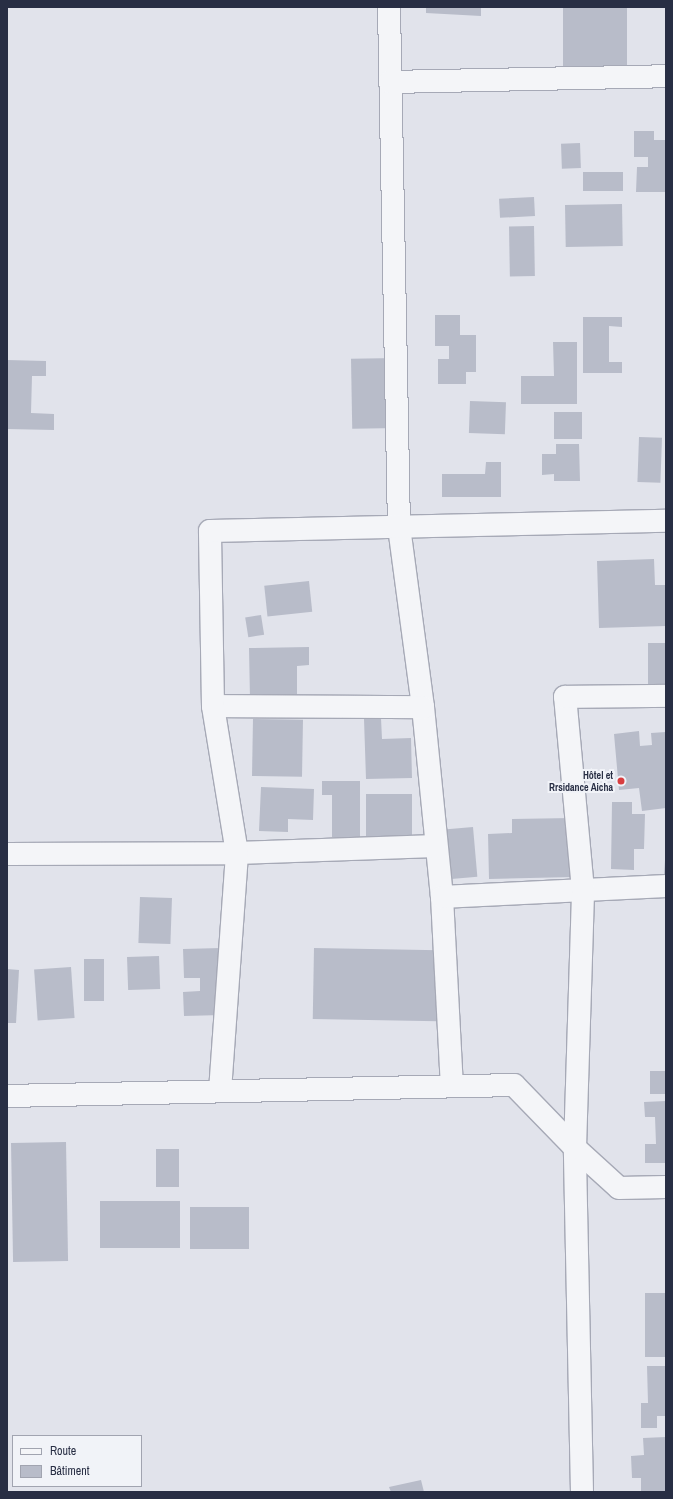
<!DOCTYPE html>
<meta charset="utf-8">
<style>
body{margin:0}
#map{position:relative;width:673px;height:1499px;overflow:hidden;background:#e1e3eb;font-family:"Archivo Narrow",sans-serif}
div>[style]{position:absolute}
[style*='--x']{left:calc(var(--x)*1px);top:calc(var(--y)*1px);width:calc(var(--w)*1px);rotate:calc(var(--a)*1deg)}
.building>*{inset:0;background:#b8bcc9;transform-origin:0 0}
.roads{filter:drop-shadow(1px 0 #a6a9b6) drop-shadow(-1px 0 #a6a9b6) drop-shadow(0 1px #a6a9b6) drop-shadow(0 -1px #a6a9b6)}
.minor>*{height:22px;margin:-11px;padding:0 11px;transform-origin:11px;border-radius:11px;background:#f4f5f8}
.dots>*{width:11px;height:11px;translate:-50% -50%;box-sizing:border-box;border:2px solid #f1f3f8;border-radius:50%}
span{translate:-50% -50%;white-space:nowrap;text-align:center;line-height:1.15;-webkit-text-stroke:4px #f1f3f8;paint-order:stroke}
.poi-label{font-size:10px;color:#282e44;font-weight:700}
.right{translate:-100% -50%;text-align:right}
.frame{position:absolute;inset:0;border:8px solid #282e44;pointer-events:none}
.legend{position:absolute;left:12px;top:1435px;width:130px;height:52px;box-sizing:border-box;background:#f1f3f8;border:1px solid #a1a4b0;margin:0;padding:5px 7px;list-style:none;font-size:12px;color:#282e44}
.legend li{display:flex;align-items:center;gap:8px;height:20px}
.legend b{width:20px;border:1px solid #a1a4b0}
</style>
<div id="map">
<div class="building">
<div style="clip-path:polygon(426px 7px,481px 7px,481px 16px,426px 13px)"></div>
<div style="left:563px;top:7px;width:64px;height:60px"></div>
<div style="clip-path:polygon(634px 131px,654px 131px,654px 140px,666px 140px,666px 192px,636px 192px,637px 167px,648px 167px,648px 157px,634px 157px)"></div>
<div style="left:580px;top:143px;width:25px;height:19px;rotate:88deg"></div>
<div style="left:583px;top:172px;width:40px;height:19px"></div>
<div style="left:534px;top:197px;width:19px;height:35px;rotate:87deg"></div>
<div style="left:622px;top:204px;width:42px;height:57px;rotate:89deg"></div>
<div style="left:534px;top:226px;width:50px;height:25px;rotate:89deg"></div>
<div style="clip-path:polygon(435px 315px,460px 315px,460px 335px,476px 335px,476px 372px,466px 372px,466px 384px,438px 384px,438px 359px,449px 359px,449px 346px,435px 346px)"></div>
<div style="clip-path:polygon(583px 317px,622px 317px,622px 327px,609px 326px,609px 362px,622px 362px,622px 373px,583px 373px)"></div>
<div style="clip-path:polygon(553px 342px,577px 342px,577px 404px,521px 404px,521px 376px,554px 376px)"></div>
<div style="left:397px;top:358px;width:70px;height:46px;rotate:89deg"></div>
<div style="clip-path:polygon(7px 360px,46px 361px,46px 376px,32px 376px,31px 413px,54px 414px,54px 430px,7px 429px)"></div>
<div style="left:470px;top:401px;width:36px;height:32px;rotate:2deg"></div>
<div style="left:554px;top:412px;width:28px;height:27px"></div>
<div style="left:639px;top:437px;width:23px;height:45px;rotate:2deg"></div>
<div style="clip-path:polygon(556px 444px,579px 444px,580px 481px,554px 481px,554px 474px,542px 475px,542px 454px,556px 454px)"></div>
<div style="clip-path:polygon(486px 462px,501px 462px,501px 497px,442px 497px,442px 474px,485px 474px)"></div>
<div style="clip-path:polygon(654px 559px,655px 585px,666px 585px,666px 626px,599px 628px,597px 561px)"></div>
<div style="left:309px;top:581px;width:31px;height:45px;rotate:84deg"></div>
<div style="left:261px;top:615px;width:20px;height:16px;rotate:81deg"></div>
<div style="left:648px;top:643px;width:18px;height:50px"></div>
<div style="clip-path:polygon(309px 647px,309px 665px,297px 666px,297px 698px,250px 699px,249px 648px)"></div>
<div style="clip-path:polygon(381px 718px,382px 739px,411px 738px,412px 778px,366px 779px,364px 719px)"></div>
<div style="left:253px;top:719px;width:50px;height:57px;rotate:1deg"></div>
<div style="clip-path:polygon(639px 731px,640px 746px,652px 745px,651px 733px,666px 732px,666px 808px,642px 811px,639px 788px,619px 790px,614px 734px)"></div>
<div style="clip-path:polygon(322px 781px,360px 781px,360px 837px,332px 837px,332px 795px,322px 795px)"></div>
<div style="clip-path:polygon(261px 787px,314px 789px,313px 820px,288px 819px,288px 832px,259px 831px)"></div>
<div style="left:366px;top:794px;width:46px;height:42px"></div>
<div style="clip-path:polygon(612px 802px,632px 802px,632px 814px,645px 814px,644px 849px,634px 849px,634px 870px,611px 869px)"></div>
<div style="clip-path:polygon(572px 818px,573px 877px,489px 879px,488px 834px,512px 833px,512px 819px)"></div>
<div style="left:473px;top:827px;width:50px;height:29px;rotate:85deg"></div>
<div style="clip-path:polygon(665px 860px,666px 860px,666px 875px,664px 875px)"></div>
<div style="left:140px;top:897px;width:32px;height:46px;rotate:2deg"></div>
<div style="clip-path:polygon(221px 948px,222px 1015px,184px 1016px,183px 992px,200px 991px,200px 978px,184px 978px,183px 949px)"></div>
<div style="left:314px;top:948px;width:125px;height:71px;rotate:1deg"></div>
<div style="left:159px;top:956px;width:33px;height:32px;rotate:88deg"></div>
<div style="left:84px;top:959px;width:20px;height:42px"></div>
<div style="left:71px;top:967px;width:51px;height:37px;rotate:86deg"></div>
<div style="clip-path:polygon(7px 969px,19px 970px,16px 1023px,7px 1023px)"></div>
<div style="left:650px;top:1071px;width:16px;height:23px"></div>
<div style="clip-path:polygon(666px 1101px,666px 1163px,645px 1163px,645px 1144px,656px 1144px,655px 1117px,645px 1117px,644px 1102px)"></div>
<div style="left:66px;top:1142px;width:119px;height:55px;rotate:89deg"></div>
<div style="left:156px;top:1149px;width:23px;height:38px"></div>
<div style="left:100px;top:1201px;width:80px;height:47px"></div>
<div style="left:249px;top:1207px;width:42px;height:59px;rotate:90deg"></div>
<div style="left:645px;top:1293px;width:21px;height:64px"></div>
<div style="clip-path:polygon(647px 1366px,666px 1366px,666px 1416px,657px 1416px,657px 1428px,641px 1428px,641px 1403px,648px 1403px)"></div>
<div style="clip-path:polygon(666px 1437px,666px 1492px,641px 1492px,641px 1478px,632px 1478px,631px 1456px,644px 1455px,643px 1438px)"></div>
<div style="clip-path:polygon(421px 1480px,424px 1492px,391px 1492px,389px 1487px)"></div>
</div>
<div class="roads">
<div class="minor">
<div style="--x:389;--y:7;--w:520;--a:88.9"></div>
<div style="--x:399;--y:527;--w:182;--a:82.4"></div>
<div style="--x:423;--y:707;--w:191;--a:84.3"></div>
<div style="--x:442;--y:897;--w:189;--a:87"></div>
<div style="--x:390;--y:82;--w:276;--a:-1.2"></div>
<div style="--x:213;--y:706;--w:210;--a:0.3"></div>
<div style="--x:7;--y:854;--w:230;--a:-0.2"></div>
<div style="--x:237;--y:853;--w:199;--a:-2"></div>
<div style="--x:442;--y:897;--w:224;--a:-2.8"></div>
<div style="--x:220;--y:1091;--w:239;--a:-85.9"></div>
<div style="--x:237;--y:853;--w:149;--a:-99.3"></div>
<div style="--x:213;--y:706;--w:175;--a:-91"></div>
<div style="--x:210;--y:531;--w:456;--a:-1.3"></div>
<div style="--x:7;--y:1096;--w:507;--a:-1.24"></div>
<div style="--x:514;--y:1085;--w:88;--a:45.9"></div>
<div style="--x:575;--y:1148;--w:59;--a:42.3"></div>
<div style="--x:619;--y:1188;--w:47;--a:-1.2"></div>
<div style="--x:582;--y:1492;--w:344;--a:-91.2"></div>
<div style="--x:575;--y:1148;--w:258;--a:-88.2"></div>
<div style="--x:583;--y:890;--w:194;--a:-95.3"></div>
<div style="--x:565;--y:697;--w:101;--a:-0.6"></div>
</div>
</div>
<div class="dots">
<div style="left:621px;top:781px;background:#d83e40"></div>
</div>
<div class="poi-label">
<span class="right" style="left:613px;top:781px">Hôtel et<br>Rrsidance Aicha</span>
</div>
<div class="frame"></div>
<ul class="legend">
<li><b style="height:5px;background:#f4f5f8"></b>Route</li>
<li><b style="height:11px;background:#b8bcc9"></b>Bâtiment</li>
</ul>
</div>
